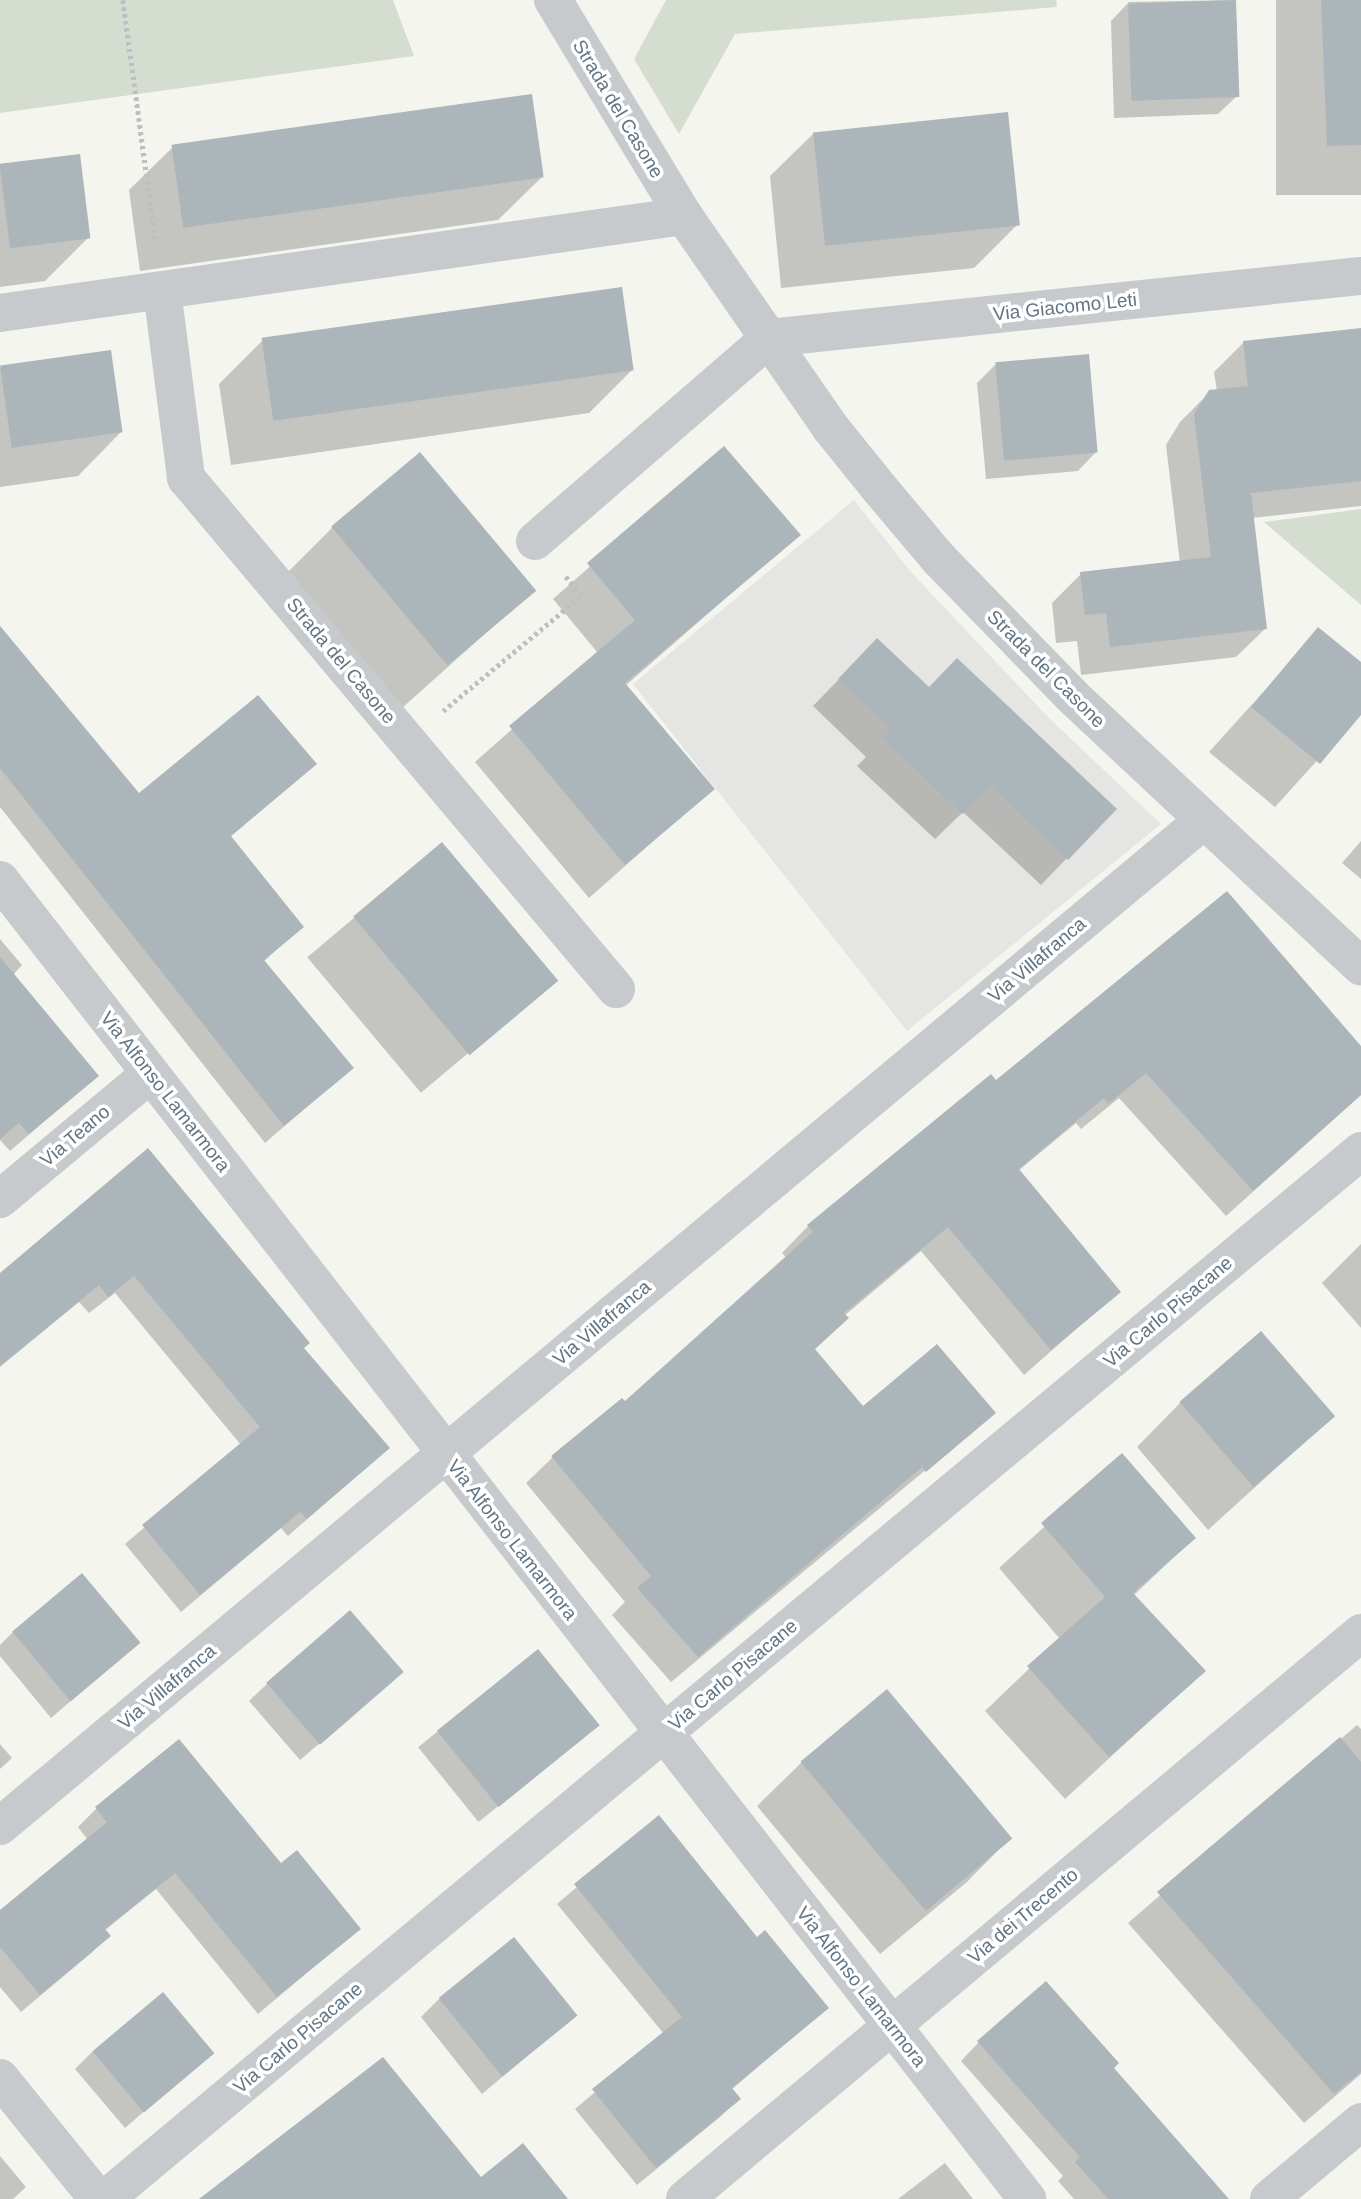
<!DOCTYPE html>
<style>
body{margin:0}
#map{position:relative;width:1361px;height:2199px;overflow:hidden;background:#f5f5f0;font-family:Arial,sans-serif}
div>[style]{position:absolute}
[style*='--x']{left:calc(var(--x)*1px);top:calc(var(--y)*1px);width:calc(var(--w)*1px);rotate:calc(var(--a)*1deg)}
.built>*{inset:0;background:#e5e6e4}
.green>*{inset:0;background:#d5ddd1}
.shadow>*{inset:0;background:#0003;transform-origin:0 0}
.building>*{inset:0;background:#acb5ba;transform-origin:0 0}
.path>*{height:4.5px;margin-top:-2.25px;transform-origin:0;background:repeating-linear-gradient(90deg,#bdc0c2 0 3.5px,transparent 0 7px)}
.minor>*{height:38px;margin:-19px;padding:0 19px;transform-origin:19px;border-radius:19px;background:#c7cacd}
span{translate:-50% -50%;white-space:nowrap;text-align:center;line-height:1.15;-webkit-text-stroke:7px #fff;paint-order:stroke}
.street-label{font-size:19px;color:#617585}
</style>
<div id="map">
<div class="built">
<div style="clip-path:polygon(854px 500px,910px 571px,1049px 718px,1161px 824px,907px 1031px,633px 684px)"></div>
</div>
<div class="green">
<div style="clip-path:polygon(0 0,393px 0,414px 56px,0 113px)"></div>
<div style="clip-path:polygon(666px 0,1056px 0,1057px 7px,735px 34px,679px 134px,634px 59px)"></div>
<div style="clip-path:polygon(1361px 509px,1361px 605px,1264px 522px)"></div>
</div>
<div class="shadow">
<div style="clip-path:polygon(1234px 0,1237px 96px,1218px 114px,1114px 118px,1111px 21px,1129px 2px)"></div>
<div style="left:1276px;top:0;width:85px;height:195px"></div>
<div style="clip-path:polygon(814px 133px,1018px 224px,974px 268px,781px 288px,770px 176px)"></div>
<div style="clip-path:polygon(173px 147px,542px 177px,498px 220px,140px 271px,129px 190px)"></div>
<div style="clip-path:polygon(0 166px,89px 237px,45px 281px,0 287px)"></div>
<div style="clip-path:polygon(1361px 329px,1361px 506px,1252px 518px,1266px 628px,1236px 657px,1081px 675px,1077px 641px,1056px 643px,1052px 603px,1081px 574px,1180px 563px,1166px 445px,1180px 422px,1210px 392px,1217px 391px,1214px 372px,1243px 343px)"></div>
<div style="clip-path:polygon(263px 340px,632px 370px,589px 413px,231px 465px,219px 384px)"></div>
<div style="clip-path:polygon(995px 365px,1096px 452px,1078px 471px,986px 479px,977px 383px)"></div>
<div style="clip-path:polygon(0 367px,121px 432px,78px 476px,0 487px)"></div>
<div style="clip-path:polygon(724px 449px,798px 535px,625px 686px,712px 789px,589px 898px,475px 762px,598px 653px,553px 599px)"></div>
<div style="clip-path:polygon(420px 455px,534px 590px,402px 708px,288px 572px,332px 528px)"></div>
<div style="clip-path:polygon(0 626px,139px 795px,315px 764px,230px 837px,302px 927px,263px 962px,351px 1068px,265px 1143px,0 807px)"></div>
<div style="clip-path:polygon(1319px 630px,1361px 665px,1361px 712px,1275px 807px,1209px 752px)"></div>
<div style="clip-path:polygon(877px 640px,1067px 858px,1041px 885px,963px 812px,935px 839px,857px 766px,866px 757px,813px 706px)"></div>
<div style="clip-path:polygon(1361px 841px,1361px 879px,1342px 863px)"></div>
<div style="left:442px;top:844px;width:177px;height:176px;rotate:50deg"></div>
<div style="clip-path:polygon(0 939px,22px 965px,13px 975px,97px 1076px,10px 1151px,0 1140px)"></div>
<div style="clip-path:polygon(1361px 1047px,1361px 1095px,1226px 1216px,1119px 1098px,1081px 1129px,1076px 1123px,1018px 1171px,1118px 1292px,1024px 1375px,921px 1251px,844px 1316px,846px 1318px,814px 1350px,863px 1408px,994px 1413px,671px 1682px,612px 1615px,625px 1602px,526px 1483px,553px 1457px,625px 1404px,787px 1258px,782px 1253px,808px 1226px,996px 1083px)"></div>
<div style="clip-path:polygon(148px 1151px,302px 1349px,388px 1448px,288px 1536px,281px 1528px,181px 1612px,125px 1544px,241px 1445px,115px 1293px,89px 1313px,79px 1302px,0 1367px,0 1274px)"></div>
<div style="clip-path:polygon(1361px 1244px,1361px 1328px,1322px 1283px)"></div>
<div style="clip-path:polygon(1180px 1403px,1332px 1417px,1208px 1530px,1137px 1447px)"></div>
<div style="clip-path:polygon(1122px 1456px,1194px 1538px,1133px 1596px,1204px 1671px,1065px 1799px,985px 1711px,1060px 1639px,999px 1568px)"></div>
<div style="clip-path:polygon(13px 1632px,138px 1643px,51px 1718px,0 1656px,0 1645px)"></div>
<div style="left:537px;top:1651px;width:96px;height:153px;rotate:51deg"></div>
<div style="clip-path:polygon(268px 1683px,382px 1690px,300px 1760px,249px 1701px)"></div>
<div style="clip-path:polygon(886px 1691px,1010px 1838px,967px 1882px,880px 1954px,757px 1806px,801px 1763px)"></div>
<div style="clip-path:polygon(1357px 1725px,1361px 1729px,1361px 2074px,1304px 2123px,1128px 1923px)"></div>
<div style="clip-path:polygon(179px 1741px,280px 1866px,359px 1929px,258px 2014px,156px 1889px,104px 1931px,109px 1936px,90px 1954px,21px 2012px,0 1987px,0 1912px,88px 1840px,78px 1827px,96px 1809px)"></div>
<div style="clip-path:polygon(0 1744px,12px 1758px,0 1769px)"></div>
<div style="clip-path:polygon(658px 1818px,757px 1939px,827px 2008px,731px 2090px,738px 2099px,720px 2117px,637px 2185px,575px 2109px,664px 2034px,557px 1904px)"></div>
<div style="clip-path:polygon(439px 1999px,576px 2015px,482px 2094px,421px 2017px)"></div>
<div style="clip-path:polygon(979px 2042px,1112px 2068px,1198px 2199px,1074px 2199px,1058px 2181px,1063px 2176px,961px 2061px)"></div>
<div style="clip-path:polygon(93px 2051px,211px 2053px,125px 2128px,75px 2069px)"></div>
<div style="clip-path:polygon(0 2156px,26px 2187px,13px 2199px,0 2199px)"></div>
<div style="clip-path:polygon(945px 2163px,973px 2199px,898px 2199px)"></div>
</div>
<div class="building">
<div style="left:1236px;top:0;width:97px;height:108px;rotate:88deg"></div>
<div style="clip-path:polygon(1321px 0,1361px 0,1361px 145px,1327px 146px)"></div>
<div style="left:532px;top:94px;width:84px;height:364px;rotate:82deg"></div>
<div style="left:1008px;top:112px;width:114px;height:196px;rotate:84deg"></div>
<div style="left:80px;top:154px;width:85px;height:81px;rotate:83deg"></div>
<div style="left:622px;top:287px;width:84px;height:364px;rotate:82deg"></div>
<div style="clip-path:polygon(1361px 328px,1361px 481px,1251px 493px,1267px 629px,1110px 647px,1106px 613px,1085px 615px,1080px 572px,1211px 557px,1194px 414px,1209px 390px,1248px 386px,1243px 341px)"></div>
<div style="left:111px;top:350px;width:83px;height:112px;rotate:82deg"></div>
<div style="left:1089px;top:354px;width:99px;height:94px;rotate:85deg"></div>
<div style="clip-path:polygon(724px 446px,801px 535px,625px 683px,715px 789px,625px 865px,509px 726px,635px 620px,587px 563px)"></div>
<div style="left:420px;top:452px;width:181px;height:116px;rotate:50deg"></div>
<div style="clip-path:polygon(0 626px,139px 793px,258px 695px,317px 764px,231px 836px,304px 927px,264px 960px,354px 1068px,284px 1126px,0 768px)"></div>
<div style="clip-path:polygon(1318px 627px,1361px 662px,1361px 715px,1320px 764px,1251px 707px)"></div>
<div style="clip-path:polygon(877px 638px,929px 687px,957px 658px,1117px 809px,1068px 860px,990px 786px,963px 814px,882px 738px,891px 729px,838px 679px)"></div>
<div style="left:442px;top:842px;width:181px;height:116px;rotate:50deg"></div>
<div style="clip-path:polygon(1227px 891px,1361px 1046px,1361px 1095px,1253px 1191px,1146px 1073px,1108px 1104px,1104px 1098px,1019px 1169px,1121px 1292px,1051px 1350px,948px 1227px,844px 1313px,849px 1318px,815px 1349px,863px 1406px,937px 1344px,996px 1413px,926px 1472px,922px 1467px,698px 1657px,637px 1588px,651px 1576px,551px 1456px,622px 1398px,625px 1401px,813px 1232px,807px 1225px,991px 1074px,996px 1080px)"></div>
<div style="clip-path:polygon(0 957px,99px 1076px,29px 1134px,19px 1123px,0 1139px)"></div>
<div style="clip-path:polygon(148px 1148px,310px 1343px,304px 1348px,390px 1448px,307px 1519px,300px 1512px,200px 1595px,142px 1525px,260px 1427px,134px 1276px,108px 1297px,99px 1285px,0 1366px,0 1273px)"></div>
<div style="left:1261px;top:1331px;width:113px;height:108px;rotate:49deg"></div>
<div style="clip-path:polygon(1122px 1453px,1196px 1538px,1133px 1593px,1206px 1671px,1109px 1757px,1027px 1666px,1105px 1597px,1041px 1523px)"></div>
<div style="left:82px;top:1573px;width:91px;height:91px;rotate:50deg"></div>
<div style="left:350px;top:1610px;width:82px;height:111px;rotate:49deg"></div>
<div style="left:538px;top:1649px;width:98px;height:130px;rotate:51deg"></div>
<div style="left:887px;top:1689px;width:195px;height:113px;rotate:50deg"></div>
<div style="clip-path:polygon(1340px 1737px,1361px 1762px,1361px 2072px,1334px 2094px,1157px 1892px)"></div>
<div style="clip-path:polygon(179px 1739px,281px 1863px,297px 1850px,361px 1929px,277px 1997px,175px 1873px,105px 1929px,111px 1936px,40px 1995px,0 1947px,0 1910px,107px 1822px,95px 1807px)"></div>
<div style="clip-path:polygon(659px 1815px,757px 1937px,765px 1930px,829px 2008px,732px 2088px,741px 2099px,656px 2168px,592px 2089px,682px 2017px,574px 1884px)"></div>
<div style="left:514px;top:1937px;width:101px;height:97px;rotate:51deg"></div>
<div style="clip-path:polygon(1046px 1981px,1119px 2063px,1114px 2068px,1229px 2199px,1108px 2199px,1075px 2162px,1080px 2157px,977px 2041px)"></div>
<div style="left:163px;top:1992px;width:80px;height:92px;rotate:50deg"></div>
<div style="clip-path:polygon(383px 2057px,481px 2177px,523px 2143px,568px 2199px,199px 2199px)"></div>
</div>
<div class="path">
<div style="--x:123;--y:0;--w:246;--a:82.3"></div>
<div style="--x:443;--y:711;--w:180;--a:-39.8"></div>
<div style="--x:581;--y:596;--w:26;--a:-129"></div>
</div>
<div class="minor">
<div style="--x:553;--y:0;--w:253;--a:58.8"></div>
<div style="--x:684;--y:216;--w:257;--a:55.3"></div>
<div style="--x:830;--y:427;--w:80;--a:51.1"></div>
<div style="--x:880;--y:489;--w:92;--a:49.9"></div>
<div style="--x:939;--y:559;--w:191;--a:45.8"></div>
<div style="--x:1072;--y:696;--w:396;--a:43.1"></div>
<div style="--x:162;--y:290;--w:190;--a:82.7"></div>
<div style="--x:186;--y:478;--w:668;--a:49.92"></div>
<div style="--x:0;--y:313;--w:691;--a:-8.07"></div>
<div style="--x:535;--y:541;--w:310;--a:-40.9"></div>
<div style="--x:769;--y:338;--w:595;--a:-5.98"></div>
<div style="--x:0;--y:880;--w:1672;--a:52.09"></div>
<div style="--x:0;--y:1199;--w:195;--a:-39.8"></div>
<div style="--x:0;--y:1826;--w:1568;--a:-39.88"></div>
<div style="--x:0;--y:2078;--w:156;--a:51"></div>
<div style="--x:105;--y:2199;--w:1636;--a:-39.84"></div>
<div style="--x:685;--y:2199;--w:882;--a:-39.94"></div>
<div style="--x:1269;--y:2199;--w:120;--a:-39.9"></div>
</div>
<div class="street-label">
<span style="left:618px;top:109px;rotate:59deg">Strada del Casone</span>
<span style="left:1065px;top:307px;rotate:-6deg">Via Giacomo Leti</span>
<span style="left:341px;top:661px;rotate:50deg">Strada del Casone</span>
<span style="left:1046px;top:669px;rotate:45deg">Strada del Casone</span>
<span style="left:1037px;top:960px;rotate:-40deg">Via Villafranca</span>
<span style="left:165px;top:1092px;rotate:52deg">Via Alfonso Lamarmora</span>
<span style="left:75px;top:1136px;rotate:-40deg">Via Teano</span>
<span style="left:1168px;top:1312px;rotate:-40deg">Via Carlo Pisacane</span>
<span style="left:602px;top:1323px;rotate:-40deg">Via Villafranca</span>
<span style="left:512px;top:1540px;rotate:52deg">Via Alfonso Lamarmora</span>
<span style="left:733px;top:1675px;rotate:-40deg">Via Carlo Pisacane</span>
<span style="left:167px;top:1687px;rotate:-40deg">Via Villafranca</span>
<span style="left:1023px;top:1916px;rotate:-40deg">Via dei Trecento</span>
<span style="left:861px;top:1987px;rotate:52deg">Via Alfonso Lamarmora</span>
<span style="left:298px;top:2038px;rotate:-40deg">Via Carlo Pisacane</span>
</div>
</div>
